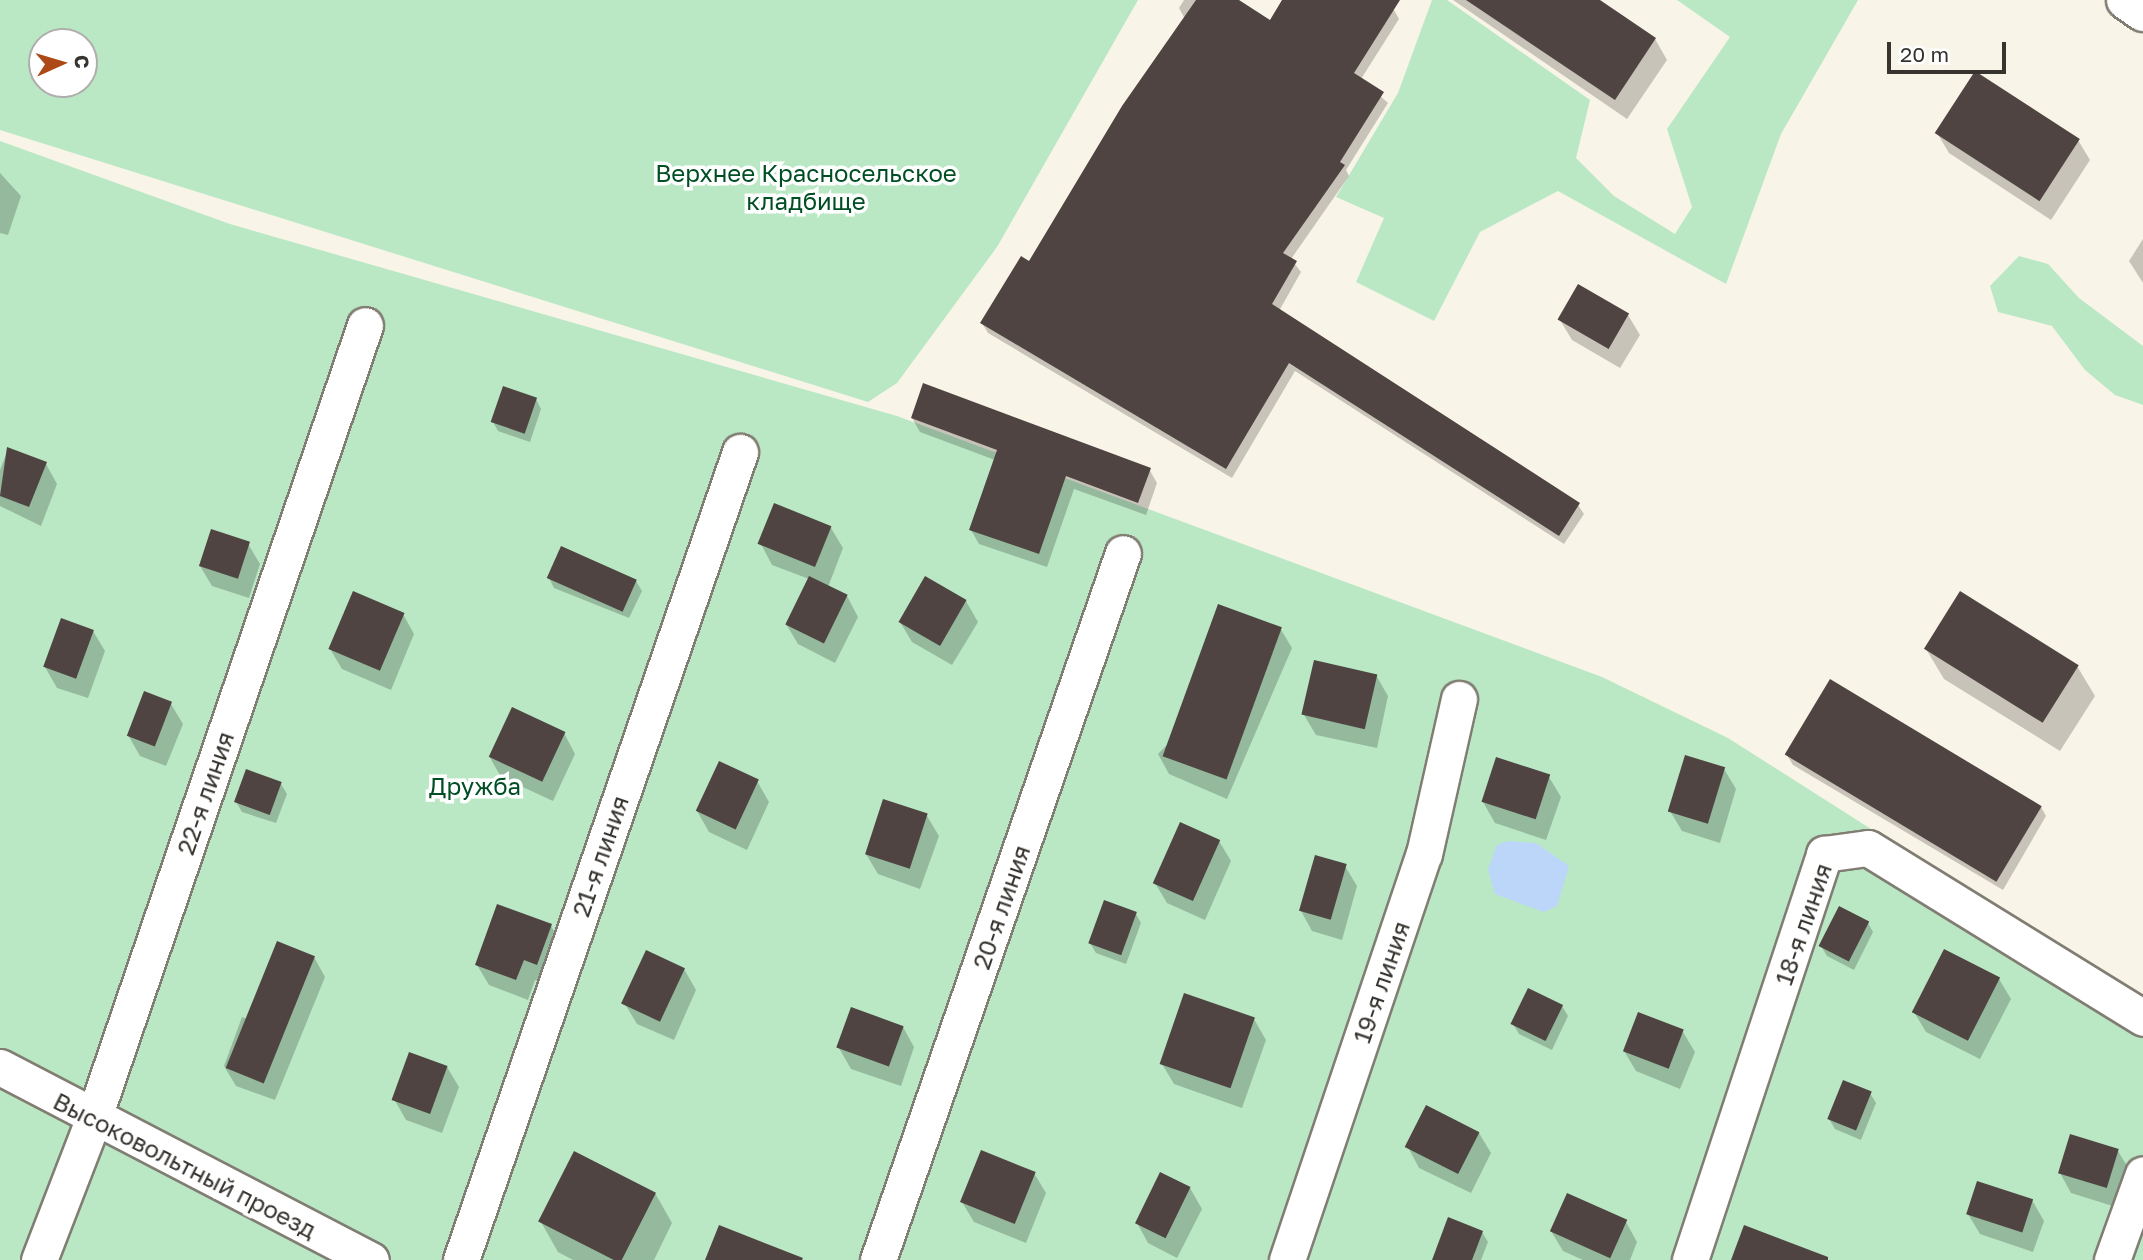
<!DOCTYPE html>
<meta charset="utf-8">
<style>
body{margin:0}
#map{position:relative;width:2143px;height:1260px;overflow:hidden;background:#f9f4e8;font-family:"Golos Text",sans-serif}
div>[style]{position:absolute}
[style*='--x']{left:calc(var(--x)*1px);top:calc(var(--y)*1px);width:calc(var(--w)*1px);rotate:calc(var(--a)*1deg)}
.green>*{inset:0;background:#bae8c5}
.water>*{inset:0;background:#bbd6f9}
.shadow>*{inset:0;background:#0003}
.building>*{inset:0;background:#4f4441;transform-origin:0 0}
.roads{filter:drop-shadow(2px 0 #817d73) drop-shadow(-2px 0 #817d73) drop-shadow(0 2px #817d73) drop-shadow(0 -2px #817d73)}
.street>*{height:35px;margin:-17.5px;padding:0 17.5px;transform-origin:17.5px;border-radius:17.5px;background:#fff}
.primary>*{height:38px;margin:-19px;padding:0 19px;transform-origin:19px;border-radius:19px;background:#fff}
span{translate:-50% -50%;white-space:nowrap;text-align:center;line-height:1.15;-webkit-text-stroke:7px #fff;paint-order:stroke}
.park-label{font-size:24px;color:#004f24}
.street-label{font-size:24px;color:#373430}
.north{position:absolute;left:28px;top:28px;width:70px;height:70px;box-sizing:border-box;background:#fff;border:2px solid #afaeac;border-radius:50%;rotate:86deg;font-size:19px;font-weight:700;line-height:28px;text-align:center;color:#373430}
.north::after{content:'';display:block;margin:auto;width:24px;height:32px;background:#ad4917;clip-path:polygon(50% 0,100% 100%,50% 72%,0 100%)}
.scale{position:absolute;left:1887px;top:42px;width:119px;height:32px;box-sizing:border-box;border:4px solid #373430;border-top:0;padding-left:9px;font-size:21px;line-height:24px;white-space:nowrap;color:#373430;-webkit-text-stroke:5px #fff;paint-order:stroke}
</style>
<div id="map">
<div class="green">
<div style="clip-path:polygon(evenodd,0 0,1138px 0,997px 247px,897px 383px,868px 402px,0 130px,0 0,42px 42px,84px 42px,84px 84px,42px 84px,42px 42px)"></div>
<div style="clip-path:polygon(1432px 0,1447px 0,1590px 100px,1576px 158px,1614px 196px,1675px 234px,1692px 207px,1667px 129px,1730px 37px,1677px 0,1858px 0,1781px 134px,1726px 284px,1558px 191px,1480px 232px,1434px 321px,1356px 282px,1384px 218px,1336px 197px,1398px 93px)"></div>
<div style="clip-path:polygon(0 141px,230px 224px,897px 416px,1602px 677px,1728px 738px,2143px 1002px,2143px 1260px,0 1260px)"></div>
<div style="clip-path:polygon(2019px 256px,2048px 264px,2079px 298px,2143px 346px,2143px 405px,2115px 395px,2085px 370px,2052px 326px,1998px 312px,1990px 286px)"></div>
</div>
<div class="water">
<div style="clip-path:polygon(1508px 841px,1536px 843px,1569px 866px,1557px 906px,1544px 912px,1495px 894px,1488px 869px,1497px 845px)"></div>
</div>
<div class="shadow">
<div style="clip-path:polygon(1184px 0,1236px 0,1271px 22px,1285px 0,1378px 0,1394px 10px,1399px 19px,1361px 79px,1388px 103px,1346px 170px,1349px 176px,1291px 259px,1301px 272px,1279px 311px,1578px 505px,1584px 514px,1564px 544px,1295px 371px,1232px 478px,988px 333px,982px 323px,1030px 263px,1185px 19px,1179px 8px)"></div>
<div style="clip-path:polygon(1453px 0,1596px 0,1655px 39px,1667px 60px,1627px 119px)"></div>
<div style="clip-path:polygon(1937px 133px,2078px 140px,2090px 160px,2051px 220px,1949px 153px)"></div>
<div style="clip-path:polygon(0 173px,21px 196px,8px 235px,0 233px)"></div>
<div style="clip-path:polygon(2143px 239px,2143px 283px,2129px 261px)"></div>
<div style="clip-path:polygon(1628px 315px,1640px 335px,1620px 368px,1572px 340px,1560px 320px)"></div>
<div style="clip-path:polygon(536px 399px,541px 409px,530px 442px,498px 431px,493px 422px)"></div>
<div style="clip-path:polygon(912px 418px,1149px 469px,1157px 483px,1146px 515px,1074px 489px,1047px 567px,979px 544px,971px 530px,995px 460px,920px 432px)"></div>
<div style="clip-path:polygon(8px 449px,46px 464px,57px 484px,41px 526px,0 506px,0 470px)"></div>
<div style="clip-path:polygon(831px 528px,843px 548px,828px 587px,847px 596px,858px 617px,835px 663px,798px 644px,786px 624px,809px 579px,772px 565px,761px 544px)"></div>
<div style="clip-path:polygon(248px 544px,260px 564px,249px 598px,212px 586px,200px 566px)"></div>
<div style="clip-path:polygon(549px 578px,636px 581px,642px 591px,629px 618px,554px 588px)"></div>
<div style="clip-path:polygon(966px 601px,978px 622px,952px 665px,912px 642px,900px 622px)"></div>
<div style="clip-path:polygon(403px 614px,414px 634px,391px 690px,342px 669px,330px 649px)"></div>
<div style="clip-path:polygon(1280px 628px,1292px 648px,1227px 799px,1169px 774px,1158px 754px)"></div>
<div style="clip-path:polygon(93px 631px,105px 651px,88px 698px,57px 688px,45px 667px)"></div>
<div style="clip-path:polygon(1926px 649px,2077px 666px,2095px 696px,2060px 751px,1944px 679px)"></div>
<div style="clip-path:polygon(1376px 675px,1388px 696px,1377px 748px,1316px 735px,1304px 715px)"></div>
<div style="clip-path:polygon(171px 704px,183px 724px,166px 766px,140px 756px,128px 735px)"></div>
<div style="clip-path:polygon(564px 733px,575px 754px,553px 801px,501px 777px,489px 756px)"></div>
<div style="clip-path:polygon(1787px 755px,2041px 807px,2046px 816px,2003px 890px,1793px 765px)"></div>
<div style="clip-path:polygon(1724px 769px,1736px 789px,1720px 843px,1682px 831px,1670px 811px)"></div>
<div style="clip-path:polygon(1549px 777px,1561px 797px,1546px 840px,1495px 823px,1483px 802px)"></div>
<div style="clip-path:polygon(757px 781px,769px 802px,747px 850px,709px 832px,697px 811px)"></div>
<div style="clip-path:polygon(281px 784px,287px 794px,276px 823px,242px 812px,236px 802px)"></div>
<div style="clip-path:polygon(927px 816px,939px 836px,920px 889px,878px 874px,866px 854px)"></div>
<div style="clip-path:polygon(1219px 841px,1231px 861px,1205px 920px,1167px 903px,1155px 883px)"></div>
<div style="clip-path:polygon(1345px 866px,1357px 886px,1342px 940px,1312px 931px,1301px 911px)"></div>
<div style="clip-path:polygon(1136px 914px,1141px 923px,1126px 964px,1096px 953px,1090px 943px)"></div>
<div style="clip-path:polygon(1868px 923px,1873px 932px,1854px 970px,1827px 956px,1821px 946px)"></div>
<div style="clip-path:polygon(551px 926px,563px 946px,549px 985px,535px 980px,528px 1000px,489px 985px,477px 965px)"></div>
<div style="clip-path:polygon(314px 957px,325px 977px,275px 1100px,236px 1086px,224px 1066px,242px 1017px,250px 1020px)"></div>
<div style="clip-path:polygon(684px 969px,696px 990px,674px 1040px,637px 1024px,625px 1004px)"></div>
<div style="clip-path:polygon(1999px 979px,2011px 999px,1980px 1059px,1926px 1032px,1914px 1012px)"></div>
<div style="clip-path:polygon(1562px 1006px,1568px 1016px,1552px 1050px,1519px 1034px,1513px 1024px)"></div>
<div style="clip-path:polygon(1254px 1019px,1266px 1040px,1242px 1108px,1174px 1084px,1162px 1064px)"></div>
<div style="clip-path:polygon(903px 1027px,914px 1047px,901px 1086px,851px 1069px,839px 1048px)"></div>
<div style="clip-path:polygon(1683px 1032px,1695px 1052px,1680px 1089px,1636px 1071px,1624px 1051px)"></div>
<div style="clip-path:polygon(447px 1067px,459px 1087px,442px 1133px,406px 1120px,394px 1099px)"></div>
<div style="clip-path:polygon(1870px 1093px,1876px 1103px,1861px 1140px,1835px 1129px,1829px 1119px)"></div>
<div style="clip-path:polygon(1479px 1133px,1491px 1153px,1471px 1193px,1419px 1168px,1408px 1147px)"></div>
<div style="clip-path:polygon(2118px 1151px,2130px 1171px,2119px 1208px,2071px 1193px,2060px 1173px)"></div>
<div style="clip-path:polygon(1034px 1173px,1046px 1193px,1026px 1243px,974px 1222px,962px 1202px)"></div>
<div style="clip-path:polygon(1190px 1188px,1202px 1209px,1177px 1258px,1148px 1243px,1137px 1223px)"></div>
<div style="clip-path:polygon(655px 1193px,672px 1223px,654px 1260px,573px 1260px,558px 1252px,541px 1222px)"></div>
<div style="clip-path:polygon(2032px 1200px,2044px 1221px,2033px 1252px,1980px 1234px,1968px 1214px)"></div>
<div style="clip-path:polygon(1626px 1222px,1637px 1242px,1630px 1260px,1583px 1260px,1563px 1251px,1551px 1231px)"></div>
<div style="clip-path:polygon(1482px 1232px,1488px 1242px,1481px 1260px,1433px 1260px)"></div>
</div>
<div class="building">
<div style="clip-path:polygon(1196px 0,1239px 0,1270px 20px,1282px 0,1400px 0,1354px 73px,1384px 92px,1340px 162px,1345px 165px,1283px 253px,1297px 261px,1272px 304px,1580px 503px,1559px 536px,1289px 363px,1226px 469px,980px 323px,1021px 256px,1029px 261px,1122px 106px)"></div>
<div style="clip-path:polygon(1466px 0,1600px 0,1656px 38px,1615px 100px)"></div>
<div style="left:1975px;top:71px;width:125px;height:74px;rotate:33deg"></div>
<div style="left:1578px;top:284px;width:59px;height:41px;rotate:30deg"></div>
<div style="clip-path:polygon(923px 383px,1151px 468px,1138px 503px,1066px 476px,1039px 554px,969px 530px,997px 450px,911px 418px)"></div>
<div style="left:503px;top:386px;width:36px;height:38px;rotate:19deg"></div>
<div style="clip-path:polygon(7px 447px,47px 462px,29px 507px,0 496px)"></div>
<div style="left:774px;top:503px;width:62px;height:44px;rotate:22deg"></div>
<div style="left:211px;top:529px;width:41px;height:39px;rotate:18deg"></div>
<div style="left:561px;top:546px;width:83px;height:35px;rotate:24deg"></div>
<div style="left:809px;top:576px;width:43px;height:54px;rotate:26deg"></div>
<div style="left:925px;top:576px;width:48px;height:53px;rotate:30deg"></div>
<div style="left:353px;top:591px;width:56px;height:63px;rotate:23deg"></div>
<div style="left:1960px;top:591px;width:140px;height:68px;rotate:32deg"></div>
<div style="left:1218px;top:604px;width:68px;height:162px;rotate:20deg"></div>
<div style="left:61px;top:618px;width:35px;height:52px;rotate:20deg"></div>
<div style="left:1314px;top:660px;width:65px;height:56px;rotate:13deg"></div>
<div style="left:1830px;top:679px;width:247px;height:88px;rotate:31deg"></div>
<div style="left:144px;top:691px;width:30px;height:48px;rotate:21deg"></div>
<div style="left:512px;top:707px;width:59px;height:55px;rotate:25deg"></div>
<div style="left:1685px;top:755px;width:42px;height:59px;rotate:17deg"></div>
<div style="left:1496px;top:757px;width:57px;height:47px;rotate:18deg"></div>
<div style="left:719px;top:761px;width:44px;height:55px;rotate:25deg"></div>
<div style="left:246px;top:769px;width:38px;height:35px;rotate:20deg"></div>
<div style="left:883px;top:799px;width:47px;height:58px;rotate:18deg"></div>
<div style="left:1180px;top:822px;width:44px;height:67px;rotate:24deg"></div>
<div style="left:1315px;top:855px;width:33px;height:58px;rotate:16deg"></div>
<div style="left:1104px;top:900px;width:35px;height:46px;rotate:20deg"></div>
<div style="clip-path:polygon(497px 904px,552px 924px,537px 965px,524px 960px,516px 980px,475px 965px)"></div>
<div style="left:1839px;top:906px;width:34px;height:45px;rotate:27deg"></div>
<div style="left:277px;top:941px;width:41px;height:137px;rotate:22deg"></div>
<div style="left:1944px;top:949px;width:63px;height:71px;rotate:27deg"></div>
<div style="left:646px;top:950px;width:43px;height:59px;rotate:25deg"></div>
<div style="left:1528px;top:988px;width:39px;height:40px;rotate:26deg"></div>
<div style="left:1184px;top:993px;width:75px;height:75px;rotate:19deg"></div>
<div style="left:851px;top:1007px;width:56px;height:43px;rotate:20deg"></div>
<div style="left:1638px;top:1012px;width:49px;height:42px;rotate:21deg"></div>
<div style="left:409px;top:1052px;width:41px;height:51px;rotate:20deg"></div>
<div style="left:1843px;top:1080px;width:31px;height:42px;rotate:22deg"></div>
<div style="left:1426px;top:1105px;width:60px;height:47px;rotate:27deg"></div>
<div style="left:2070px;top:1134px;width:51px;height:41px;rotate:17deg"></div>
<div style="left:981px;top:1150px;width:59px;height:56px;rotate:22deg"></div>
<div style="left:574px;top:1151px;width:92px;height:79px;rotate:27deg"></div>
<div style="left:1160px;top:1172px;width:34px;height:57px;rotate:26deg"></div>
<div style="left:1977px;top:1181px;width:59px;height:35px;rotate:18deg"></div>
<div style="left:1567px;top:1193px;width:66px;height:42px;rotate:24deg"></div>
<div style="clip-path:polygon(1448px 1217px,1483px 1231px,1472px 1260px,1432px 1260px)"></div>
<div style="clip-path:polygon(719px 1225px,803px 1258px,802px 1260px,705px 1260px)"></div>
<div style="clip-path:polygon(1744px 1225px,1828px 1257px,1828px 1260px,1731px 1260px)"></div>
</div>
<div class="roads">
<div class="street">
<div style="--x:0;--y:1067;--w:418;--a:27.5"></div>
<div style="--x:39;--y:1260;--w:150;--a:-68.9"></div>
<div style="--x:93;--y:1120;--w:840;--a:-71.11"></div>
<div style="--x:461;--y:1260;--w:855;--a:-70.95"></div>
<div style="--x:878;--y:1260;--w:748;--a:-70.89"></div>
<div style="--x:1287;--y:1260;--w:428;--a:-71.4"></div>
<div style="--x:1424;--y:854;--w:159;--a:-77.3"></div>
<div style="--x:1690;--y:1260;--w:428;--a:-71.7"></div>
<div style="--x:1824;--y:854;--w:44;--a:-7.8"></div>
<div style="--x:1868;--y:848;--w:323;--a:31.7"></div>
<div style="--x:2112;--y:1260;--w:91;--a:-70.2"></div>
</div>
<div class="primary">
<div style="--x:2126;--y:0;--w:21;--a:35"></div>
</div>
</div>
<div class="park-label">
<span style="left:806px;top:187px">Верхнее Красносельское<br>кладбище</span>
<span style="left:475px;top:786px">Дружба</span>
</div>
<div class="street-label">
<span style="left:205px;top:793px;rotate:-71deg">22-я линия</span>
<span style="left:600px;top:856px;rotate:-71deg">21-я линия</span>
<span style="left:1001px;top:907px;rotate:-71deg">20-я линия</span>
<span style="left:1803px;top:924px;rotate:-71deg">18-я линия</span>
<span style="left:1381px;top:982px;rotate:-71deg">19-я линия</span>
<span style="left:185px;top:1165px;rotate:27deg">Высоковольтный проезд</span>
</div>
<div class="north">С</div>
<div class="scale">20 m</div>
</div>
